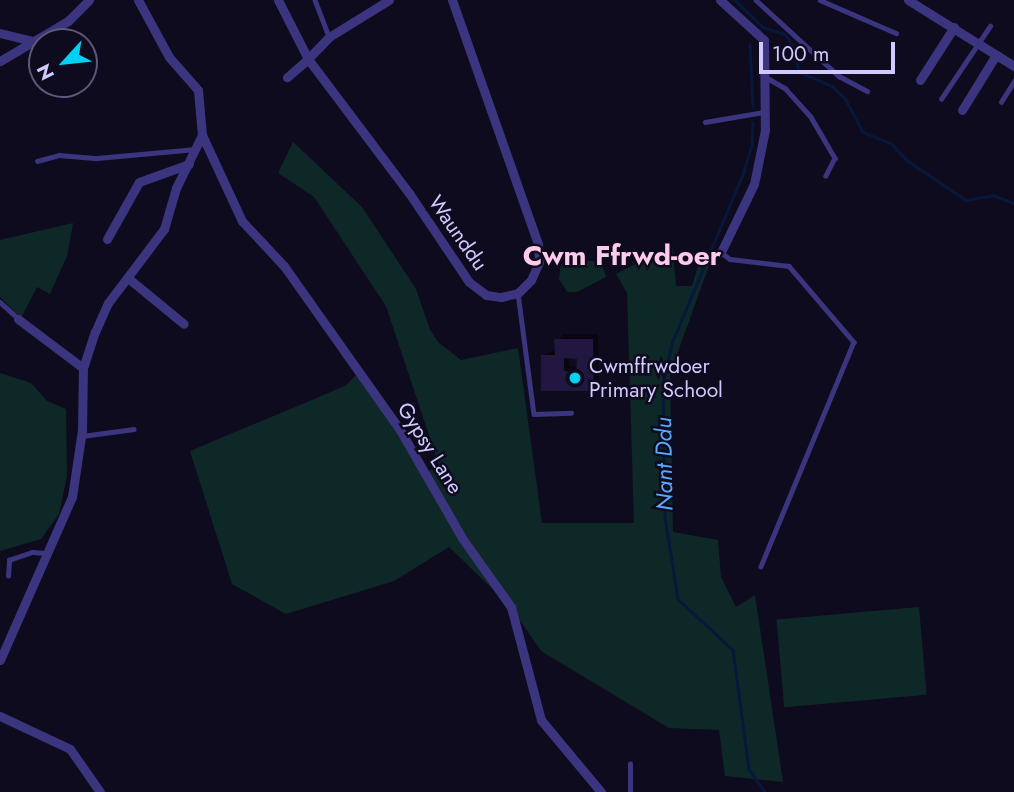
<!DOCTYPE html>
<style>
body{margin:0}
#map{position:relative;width:1014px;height:792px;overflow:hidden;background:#0f0b1e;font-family:Jost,sans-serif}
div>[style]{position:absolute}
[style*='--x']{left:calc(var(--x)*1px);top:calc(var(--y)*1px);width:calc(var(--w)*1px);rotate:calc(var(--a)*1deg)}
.green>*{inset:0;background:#0e2828;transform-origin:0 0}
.shadow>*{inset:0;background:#0007}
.stream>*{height:2.5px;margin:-1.25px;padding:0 1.25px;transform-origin:1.25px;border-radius:1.25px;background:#07183b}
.building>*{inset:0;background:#211740}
.service>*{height:4.5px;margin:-2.25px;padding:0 2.25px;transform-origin:2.25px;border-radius:2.25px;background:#3b357f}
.minor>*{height:9px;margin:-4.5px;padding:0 4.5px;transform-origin:4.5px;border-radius:4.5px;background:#3b357f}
.dots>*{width:19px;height:19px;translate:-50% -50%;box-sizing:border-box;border:4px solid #0f0b1e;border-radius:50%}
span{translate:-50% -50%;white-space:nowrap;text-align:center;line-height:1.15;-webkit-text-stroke:5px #0f0b1e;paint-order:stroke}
.street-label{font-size:21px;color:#d1c9ff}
.poi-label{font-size:21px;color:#d1c9ff}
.left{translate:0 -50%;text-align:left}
.water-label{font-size:23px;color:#57a9ff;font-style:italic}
.district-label{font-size:28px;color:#ffcbea;font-weight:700}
.north{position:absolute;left:28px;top:28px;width:70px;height:70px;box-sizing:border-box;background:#0f0b1e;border:2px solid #5d5778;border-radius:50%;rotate:243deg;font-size:19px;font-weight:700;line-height:28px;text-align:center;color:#d1c9ff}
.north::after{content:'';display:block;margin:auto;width:24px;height:32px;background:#00d0f4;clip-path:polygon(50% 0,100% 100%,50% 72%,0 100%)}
.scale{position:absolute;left:759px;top:42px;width:136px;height:32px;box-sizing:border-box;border:4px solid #d1c9ff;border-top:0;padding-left:9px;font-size:21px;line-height:24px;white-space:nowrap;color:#d1c9ff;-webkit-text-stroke:5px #0f0b1e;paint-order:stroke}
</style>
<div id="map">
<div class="green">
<div style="clip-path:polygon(293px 142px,362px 207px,416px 289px,430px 330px,439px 343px,461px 360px,518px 348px,542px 523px,634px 523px,627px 293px,616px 274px,672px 245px,676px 286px,692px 286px,701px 256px,711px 260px,670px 374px,673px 532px,718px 540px,721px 577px,736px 607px,755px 595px,783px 782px,725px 776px,719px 730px,669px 728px,541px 651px,511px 607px,449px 547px,394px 581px,286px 614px,232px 584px,190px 451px,345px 386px,359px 372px,427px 472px,439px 465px,386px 306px,314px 197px,278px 173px)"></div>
<div style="clip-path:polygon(73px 223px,67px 256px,50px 294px,37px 287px,21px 318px,0 297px,0 240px)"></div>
<div style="clip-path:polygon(582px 260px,601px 262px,606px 277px,577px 292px,567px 292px,559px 279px,561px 264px)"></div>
<div style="clip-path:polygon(0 373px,31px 383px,47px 401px,66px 409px,67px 476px,59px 514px,41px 539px,0 551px)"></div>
<div style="left:919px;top:607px;width:88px;height:143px;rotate:85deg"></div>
</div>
<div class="shadow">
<div style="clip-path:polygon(evenodd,562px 334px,598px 334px,599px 383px,593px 389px,543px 389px,543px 355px,556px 350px,562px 334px,569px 357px,578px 357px,578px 367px,569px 366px,569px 357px)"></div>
</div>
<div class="stream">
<div style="--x:735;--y:0;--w:39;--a:44"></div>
<div style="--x:763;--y:27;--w:23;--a:18"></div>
<div style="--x:785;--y:34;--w:17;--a:54"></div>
<div style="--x:795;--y:48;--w:24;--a:81"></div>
<div style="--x:799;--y:72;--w:36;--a:23"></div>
<div style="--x:832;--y:86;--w:18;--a:43"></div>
<div style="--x:845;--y:98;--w:38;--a:62"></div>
<div style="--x:863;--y:132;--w:31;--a:22"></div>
<div style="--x:892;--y:144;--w:23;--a:47"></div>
<div style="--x:908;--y:161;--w:70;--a:33.9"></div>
<div style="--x:966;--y:200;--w:27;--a:-10"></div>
<div style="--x:993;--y:195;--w:22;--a:21"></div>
<div style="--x:750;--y:44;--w:62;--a:87.2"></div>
<div style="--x:753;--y:122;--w:23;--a:92"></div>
<div style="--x:752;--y:145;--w:34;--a:107"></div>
<div style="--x:742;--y:177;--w:178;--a:112.8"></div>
<div style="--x:673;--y:341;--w:44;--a:103.1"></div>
<div style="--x:663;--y:384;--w:133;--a:89.1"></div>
<div style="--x:665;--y:517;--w:83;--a:81"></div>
<div style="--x:678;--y:599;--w:75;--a:42.8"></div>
<div style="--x:733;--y:650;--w:120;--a:82.3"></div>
<div style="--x:749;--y:769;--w:28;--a:55"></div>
</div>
<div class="building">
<div style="clip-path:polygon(evenodd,554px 339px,593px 339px,594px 391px,541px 391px,541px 355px,555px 355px,554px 339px,564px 358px,577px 359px,576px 372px,564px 371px,564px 358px)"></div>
</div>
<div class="service">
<div style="--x:315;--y:0;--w:40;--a:69"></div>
<div style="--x:756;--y:0;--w:113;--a:42.5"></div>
<div style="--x:839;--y:76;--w:32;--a:28"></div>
<div style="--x:820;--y:0;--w:83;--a:23.5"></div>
<div style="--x:764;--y:76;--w:24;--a:30"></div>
<div style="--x:785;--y:88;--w:39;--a:48"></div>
<div style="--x:811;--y:117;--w:48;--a:59.7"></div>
<div style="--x:835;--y:158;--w:20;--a:117"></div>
<div style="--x:941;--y:99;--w:88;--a:-56.1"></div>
<div style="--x:1001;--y:102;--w:25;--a:-58"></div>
<div style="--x:705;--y:122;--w:60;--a:-9.6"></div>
<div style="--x:37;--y:161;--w:23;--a:-15"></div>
<div style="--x:59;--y:155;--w:38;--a:5"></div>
<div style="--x:97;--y:158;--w:99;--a:-5.2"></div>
<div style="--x:722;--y:253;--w:10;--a:37"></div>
<div style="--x:730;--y:259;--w:59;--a:6.8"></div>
<div style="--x:789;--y:266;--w:100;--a:49.5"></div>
<div style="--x:854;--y:342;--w:243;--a:112.5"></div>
<div style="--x:518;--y:293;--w:122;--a:82.5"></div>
<div style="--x:534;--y:414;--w:37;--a:-2"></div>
<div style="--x:0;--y:302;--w:24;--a:42"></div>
<div style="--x:82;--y:436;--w:52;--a:-7.7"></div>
<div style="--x:8;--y:576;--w:16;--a:-86"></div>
<div style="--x:9;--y:560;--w:24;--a:-19"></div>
<div style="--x:32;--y:552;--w:14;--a:4"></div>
<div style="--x:630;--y:792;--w:28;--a:-90"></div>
</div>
<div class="minor">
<div style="--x:278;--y:0;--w:66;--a:63"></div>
<div style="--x:308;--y:59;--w:28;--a:139"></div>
<div style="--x:389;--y:0;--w:70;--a:148.3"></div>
<div style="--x:329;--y:37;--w:30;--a:134"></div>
<div style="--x:308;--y:59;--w:168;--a:53"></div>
<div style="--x:409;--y:193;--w:107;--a:56"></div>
<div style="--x:469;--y:282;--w:21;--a:37"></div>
<div style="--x:486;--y:295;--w:15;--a:8"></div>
<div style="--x:501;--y:297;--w:17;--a:-13"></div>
<div style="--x:518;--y:293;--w:18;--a:-45"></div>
<div style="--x:531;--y:280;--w:20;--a:-66"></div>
<div style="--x:539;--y:262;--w:18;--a:-93"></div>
<div style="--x:538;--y:244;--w:259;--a:-109.4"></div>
<div style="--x:720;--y:0;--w:59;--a:42.3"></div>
<div style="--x:764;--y:40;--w:90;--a:89.4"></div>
<div style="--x:765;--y:130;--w:55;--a:101.5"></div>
<div style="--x:754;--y:184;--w:76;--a:115.9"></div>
<div style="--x:908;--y:0;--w:125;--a:31.9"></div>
<div style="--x:0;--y:33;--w:34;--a:14"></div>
<div style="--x:0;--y:61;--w:79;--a:-30.5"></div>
<div style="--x:68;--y:21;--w:30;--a:-45"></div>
<div style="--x:920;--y:80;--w:63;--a:-57.3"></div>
<div style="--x:962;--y:110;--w:65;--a:-58.3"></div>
<div style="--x:202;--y:135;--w:95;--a:65.1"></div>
<div style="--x:242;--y:221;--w:62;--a:47"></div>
<div style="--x:284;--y:266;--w:201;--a:54.7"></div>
<div style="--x:400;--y:430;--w:125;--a:60.1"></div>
<div style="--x:462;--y:538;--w:85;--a:54.6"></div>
<div style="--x:511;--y:607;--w:117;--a:75.1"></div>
<div style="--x:541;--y:720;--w:94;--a:50.2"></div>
<div style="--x:107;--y:239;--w:65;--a:-60.7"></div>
<div style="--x:139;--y:182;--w:53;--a:-19.8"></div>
<div style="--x:128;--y:278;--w:72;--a:39.4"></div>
<div style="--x:18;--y:319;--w:81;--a:37"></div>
<div style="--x:0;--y:660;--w:178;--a:-66.2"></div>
<div style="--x:72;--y:497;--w:68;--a:-81.5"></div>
<div style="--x:82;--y:430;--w:62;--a:-89.1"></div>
<div style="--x:83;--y:368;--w:38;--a:-72"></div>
<div style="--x:95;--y:332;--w:32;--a:-66"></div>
<div style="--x:108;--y:303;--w:93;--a:-52.9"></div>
<div style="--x:164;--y:229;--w:43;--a:-73.7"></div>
<div style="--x:176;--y:188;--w:59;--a:-63.9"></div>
<div style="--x:202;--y:135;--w:45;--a:-95.1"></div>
<div style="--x:198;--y:90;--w:44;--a:-131.3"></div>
<div style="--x:169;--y:57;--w:65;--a:-118.5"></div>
<div style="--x:0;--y:716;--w:77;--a:25.2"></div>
<div style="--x:70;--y:749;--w:52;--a:55.1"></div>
</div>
<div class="dots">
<div style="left:575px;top:378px;background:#00d0f4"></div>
</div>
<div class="street-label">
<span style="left:458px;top:233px;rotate:55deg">Waunddu</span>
<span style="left:430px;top:448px;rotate:58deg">Gypsy Lane</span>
</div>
<div class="poi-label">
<span class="left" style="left:589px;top:378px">Cwmffrwdoer<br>Primary School</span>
</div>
<div class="water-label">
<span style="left:664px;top:464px;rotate:-91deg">Nant Ddu</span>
</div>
<div class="district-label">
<span style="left:622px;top:256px">Cwm Ffrwd-oer</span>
</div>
<div class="north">N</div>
<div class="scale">100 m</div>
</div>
